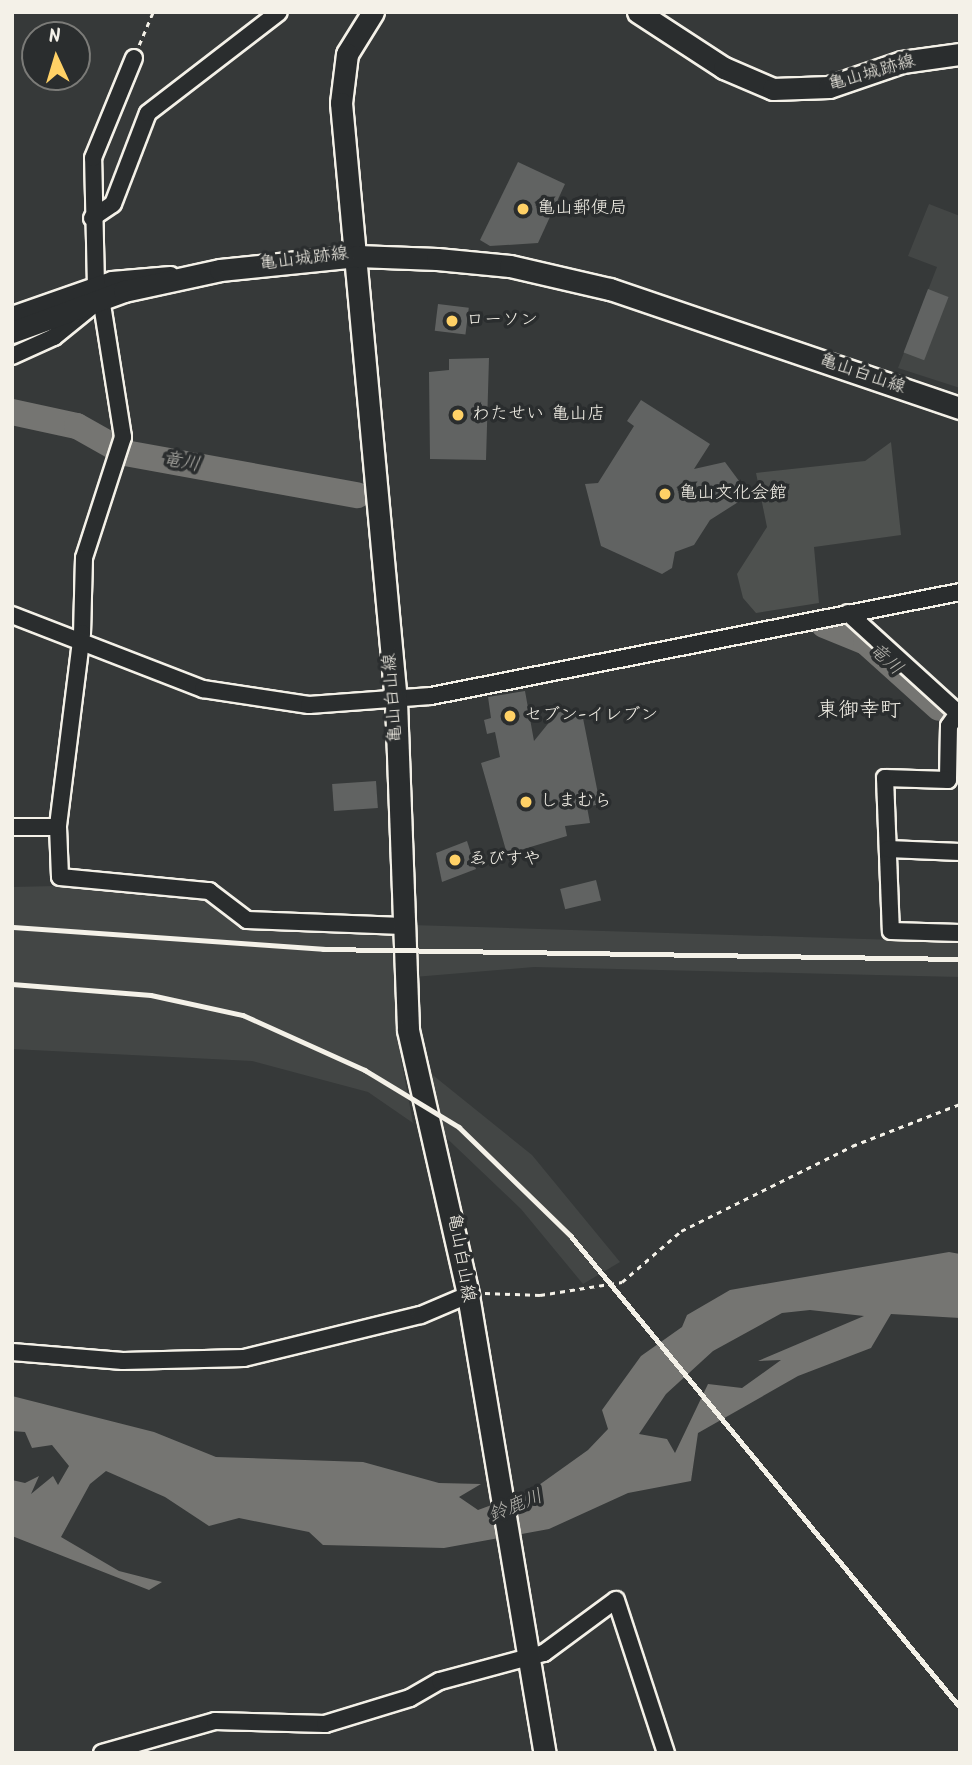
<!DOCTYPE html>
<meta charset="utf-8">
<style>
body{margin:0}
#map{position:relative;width:972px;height:1765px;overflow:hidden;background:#363939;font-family:Kalam,"Klee One",sans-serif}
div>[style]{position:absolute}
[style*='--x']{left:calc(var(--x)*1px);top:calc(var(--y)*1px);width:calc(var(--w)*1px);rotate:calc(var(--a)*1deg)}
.built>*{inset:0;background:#434645}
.green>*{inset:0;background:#4e514f}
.water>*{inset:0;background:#757572}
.river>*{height:26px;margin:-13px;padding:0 13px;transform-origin:13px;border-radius:13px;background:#757572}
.building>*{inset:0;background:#616362;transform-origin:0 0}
.path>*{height:2.5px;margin-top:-1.25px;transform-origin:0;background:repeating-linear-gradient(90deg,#f4f1e8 0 5px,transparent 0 10px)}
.roads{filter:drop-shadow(2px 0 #f4f1e8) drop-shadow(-2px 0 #f4f1e8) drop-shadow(0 2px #f4f1e8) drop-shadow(0 -2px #f4f1e8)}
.minor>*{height:16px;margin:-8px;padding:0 8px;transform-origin:8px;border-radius:8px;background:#2a2d2e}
.major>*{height:21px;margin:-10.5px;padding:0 10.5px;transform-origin:10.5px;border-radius:10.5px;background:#2a2d2e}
.rail>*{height:4.5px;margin:-2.25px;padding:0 2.25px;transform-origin:2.25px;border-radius:2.25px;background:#f4f1e8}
.dots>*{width:19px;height:19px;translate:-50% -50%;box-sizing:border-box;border:4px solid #2a2d2e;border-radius:50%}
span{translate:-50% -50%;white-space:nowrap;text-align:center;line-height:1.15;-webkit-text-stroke:7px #2a2d2e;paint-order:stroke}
.street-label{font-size:18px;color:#f4f1e8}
.poi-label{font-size:18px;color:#f4f1e8}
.left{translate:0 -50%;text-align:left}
.water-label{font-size:19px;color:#b4b3ad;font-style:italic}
.quarter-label{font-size:21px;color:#f4f1e8}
.frame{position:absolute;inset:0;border:14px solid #f4f1e8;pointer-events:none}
.north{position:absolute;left:21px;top:21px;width:70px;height:70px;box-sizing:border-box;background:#2a2d2e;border:2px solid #7b7b78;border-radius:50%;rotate:356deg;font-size:19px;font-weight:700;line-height:28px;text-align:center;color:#f4f1e8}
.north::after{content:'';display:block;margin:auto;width:24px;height:32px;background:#ffd166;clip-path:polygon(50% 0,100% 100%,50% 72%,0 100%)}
</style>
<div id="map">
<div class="built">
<div style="clip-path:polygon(929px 204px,960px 216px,960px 388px,898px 368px,937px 267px,908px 256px)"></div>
<div style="clip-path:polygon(56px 886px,206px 895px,242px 925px,395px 932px,401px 1059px,413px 1123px,368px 1092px,252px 1061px,12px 1049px,12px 887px)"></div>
<div style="clip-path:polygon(411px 925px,960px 942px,960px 977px,534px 967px,414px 977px)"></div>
<div style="clip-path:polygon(424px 1068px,532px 1155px,620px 1262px,583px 1284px,521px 1209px,435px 1127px)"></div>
</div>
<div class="green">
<div style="clip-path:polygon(891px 442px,901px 535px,814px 547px,819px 603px,756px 613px,743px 598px,737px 574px,767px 527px,756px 473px,865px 461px)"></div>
</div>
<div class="water">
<div style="clip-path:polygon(evenodd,949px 1252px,960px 1254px,960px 1318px,891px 1314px,871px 1348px,798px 1376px,698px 1433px,691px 1481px,628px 1493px,549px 1529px,444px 1548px,323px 1545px,309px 1532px,239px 1518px,209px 1526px,165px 1497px,106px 1471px,90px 1484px,61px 1537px,119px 1571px,162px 1582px,149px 1590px,12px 1536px,12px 1480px,25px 1483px,39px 1476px,31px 1494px,53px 1476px,58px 1485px,69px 1466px,52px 1445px,32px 1448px,25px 1432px,12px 1431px,12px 1396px,154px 1432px,216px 1457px,363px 1462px,439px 1483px,481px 1484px,459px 1497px,478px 1510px,532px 1490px,588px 1450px,608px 1429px,602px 1410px,641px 1356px,682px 1327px,687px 1315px,730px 1290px,949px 1252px,810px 1310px,864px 1316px,758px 1361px,781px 1360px,742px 1388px,708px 1384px,675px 1453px,667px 1439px,639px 1434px,666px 1394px,713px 1351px,782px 1313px,810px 1310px)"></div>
</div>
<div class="river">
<div style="--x:12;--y:412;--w:66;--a:12.2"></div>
<div style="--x:77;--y:426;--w:55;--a:29.4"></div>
<div style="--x:125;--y:453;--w:236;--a:10.3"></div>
<div style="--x:824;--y:625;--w:45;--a:22"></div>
<div style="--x:866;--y:642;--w:98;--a:42.1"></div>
</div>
<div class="building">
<div style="clip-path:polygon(518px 162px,565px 184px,538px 243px,490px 246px,480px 240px)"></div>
<div style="left:928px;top:289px;width:22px;height:68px;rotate:21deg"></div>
<div style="left:438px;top:304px;width:31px;height:27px;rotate:7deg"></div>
<div style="clip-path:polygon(489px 358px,486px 460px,430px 459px,429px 372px,449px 370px,449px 359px)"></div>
<div style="clip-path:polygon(641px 400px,710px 444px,694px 469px,725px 462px,742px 485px,743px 499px,710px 520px,694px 545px,675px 552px,672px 568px,662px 574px,601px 546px,585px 484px,598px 483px,634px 426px,627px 421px)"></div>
<div style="clip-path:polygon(525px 691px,534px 741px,560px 709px,564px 715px,582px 713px,600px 804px,587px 807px,590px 823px,565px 826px,567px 836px,507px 854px,481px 763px,500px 757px,495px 732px,487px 734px,484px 720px,491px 718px,488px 697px)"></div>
<div style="left:376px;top:781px;width:27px;height:44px;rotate:86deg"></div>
<div style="clip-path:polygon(467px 841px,476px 869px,442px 882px,436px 853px)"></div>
<div style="left:596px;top:880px;width:21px;height:37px;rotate:76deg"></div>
</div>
<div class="path">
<div style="--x:139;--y:45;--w:36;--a:-67"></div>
<div style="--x:485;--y:1293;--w:55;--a:2.1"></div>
<div style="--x:540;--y:1295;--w:83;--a:-9"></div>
<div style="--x:622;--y:1282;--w:78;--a:-40.8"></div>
<div style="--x:681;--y:1231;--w:191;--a:-26.4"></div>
<div style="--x:852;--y:1146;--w:116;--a:-21.3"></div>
<div style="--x:960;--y:1567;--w:37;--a:90"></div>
</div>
<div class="roads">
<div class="minor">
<div style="--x:92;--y:218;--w:25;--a:-34"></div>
<div style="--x:113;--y:204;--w:97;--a:-69"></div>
<div style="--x:148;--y:113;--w:165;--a:-37.6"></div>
<div style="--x:96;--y:286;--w:128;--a:-91.3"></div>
<div style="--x:93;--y:158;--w:108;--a:-67.7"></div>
<div style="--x:101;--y:298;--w:141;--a:81"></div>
<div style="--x:123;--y:437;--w:127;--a:107.9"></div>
<div style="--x:84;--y:558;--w:75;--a:91.5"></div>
<div style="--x:82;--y:633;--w:195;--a:97.1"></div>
<div style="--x:58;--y:827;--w:50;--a:87.7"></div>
<div style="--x:60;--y:877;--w:150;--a:5.4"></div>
<div style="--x:209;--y:891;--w:48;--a:37.3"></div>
<div style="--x:247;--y:920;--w:156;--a:2.2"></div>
<div style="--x:12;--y:315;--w:106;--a:-19.3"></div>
<div style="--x:112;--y:280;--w:59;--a:-4.8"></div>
<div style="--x:12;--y:356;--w:46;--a:-24.3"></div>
<div style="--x:54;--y:337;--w:48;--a:-39"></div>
<div style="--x:848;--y:613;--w:149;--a:42.3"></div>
<div style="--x:958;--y:713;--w:16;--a:125"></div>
<div style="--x:949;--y:726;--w:54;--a:91.1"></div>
<div style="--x:948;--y:780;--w:63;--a:-178.2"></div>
<div style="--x:885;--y:778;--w:153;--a:87.8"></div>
<div style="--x:891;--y:931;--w:69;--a:1.7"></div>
<div style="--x:12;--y:615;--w:205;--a:21.2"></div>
<div style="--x:203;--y:689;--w:107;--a:8.6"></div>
<div style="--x:309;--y:705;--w:122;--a:-4.2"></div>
<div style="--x:431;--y:696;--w:539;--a:-11.12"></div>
<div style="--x:12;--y:827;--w:46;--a:0"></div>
<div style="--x:888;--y:849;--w:72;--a:2.4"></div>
<div style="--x:12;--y:1352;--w:111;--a:4.6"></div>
<div style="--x:123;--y:1361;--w:121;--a:-1.4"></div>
<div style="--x:244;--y:1358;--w:182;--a:-13.7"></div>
<div style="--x:421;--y:1315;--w:51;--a:-23.1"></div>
<div style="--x:102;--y:1753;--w:117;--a:-15.8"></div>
<div style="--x:215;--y:1721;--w:110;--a:1.6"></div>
<div style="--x:325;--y:1724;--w:89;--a:-17"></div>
<div style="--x:410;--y:1698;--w:34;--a:-30"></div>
<div style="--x:440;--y:1681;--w:108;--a:-15.1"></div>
<div style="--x:544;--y:1653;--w:89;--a:-36.4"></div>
<div style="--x:616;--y:1600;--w:161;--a:71.9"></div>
</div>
<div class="major">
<div style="--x:373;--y:12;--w:49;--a:121.8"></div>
<div style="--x:347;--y:54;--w:49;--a:97"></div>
<div style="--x:341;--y:103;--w:601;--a:84.75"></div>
<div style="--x:396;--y:701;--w:329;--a:87.9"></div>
<div style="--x:408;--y:1030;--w:272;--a:77.2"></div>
<div style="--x:468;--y:1295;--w:464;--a:80.5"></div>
<div style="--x:638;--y:12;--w:103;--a:33.1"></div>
<div style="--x:724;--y:68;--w:53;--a:23.2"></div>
<div style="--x:773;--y:89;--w:56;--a:-2"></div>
<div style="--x:829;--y:87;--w:77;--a:-18.9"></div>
<div style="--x:902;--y:62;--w:59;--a:-7.9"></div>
<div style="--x:12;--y:332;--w:119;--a:-20.1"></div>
<div style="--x:124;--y:291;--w:98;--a:-12.3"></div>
<div style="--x:220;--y:270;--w:138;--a:-5.8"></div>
<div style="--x:357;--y:256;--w:80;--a:2.1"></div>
<div style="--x:437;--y:259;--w:73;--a:5.5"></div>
<div style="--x:510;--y:266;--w:103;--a:13"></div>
<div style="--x:610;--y:289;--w:370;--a:18.8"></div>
</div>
</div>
<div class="rail">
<div style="--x:12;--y:927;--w:312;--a:4"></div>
<div style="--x:323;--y:949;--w:637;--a:0.9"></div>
<div style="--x:12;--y:984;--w:139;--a:4.5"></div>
<div style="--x:151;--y:995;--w:94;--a:12.3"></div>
<div style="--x:243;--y:1015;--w:134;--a:24.3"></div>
<div style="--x:365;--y:1070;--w:110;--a:31.2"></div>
<div style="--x:459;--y:1127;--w:156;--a:44.2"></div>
<div style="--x:571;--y:1236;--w:611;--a:50.45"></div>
</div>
<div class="dots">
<div style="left:523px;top:209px;background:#ffd166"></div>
<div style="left:452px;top:321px;background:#ffd166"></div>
<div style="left:458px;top:415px;background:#ffd166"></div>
<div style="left:665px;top:494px;background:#ffd166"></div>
<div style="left:510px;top:716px;background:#ffd166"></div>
<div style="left:526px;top:802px;background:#ffd166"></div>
<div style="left:455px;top:860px;background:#ffd166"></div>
</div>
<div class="street-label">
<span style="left:872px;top:74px;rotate:-16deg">亀山城跡線</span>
<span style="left:304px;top:260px;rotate:-7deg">亀山城跡線</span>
<span style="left:862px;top:375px;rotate:19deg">亀山白山線</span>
<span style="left:394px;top:698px;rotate:-94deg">亀山白山線</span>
<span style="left:460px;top:1258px;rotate:80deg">亀山白山線</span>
</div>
<div class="poi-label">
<span class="left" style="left:537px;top:209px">亀山郵便局</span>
<span class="left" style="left:466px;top:321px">ローソン</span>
<span class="left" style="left:472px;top:415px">わたせい 亀山店</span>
<span class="left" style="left:679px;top:494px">亀山文化会館</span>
<span class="left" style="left:524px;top:716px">セブン-イレブン</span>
<span class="left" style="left:540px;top:802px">しまむら</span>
<span class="left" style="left:469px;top:860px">ゑびすや</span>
</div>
<div class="water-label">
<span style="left:181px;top:463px;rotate:10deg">竜川</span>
<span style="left:885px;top:660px;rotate:42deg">竜川</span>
<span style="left:516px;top:1507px;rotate:-22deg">鈴鹿川</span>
</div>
<div class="quarter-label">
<span style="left:859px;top:711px">東御幸町</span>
</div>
<div class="frame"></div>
<div class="north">N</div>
</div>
